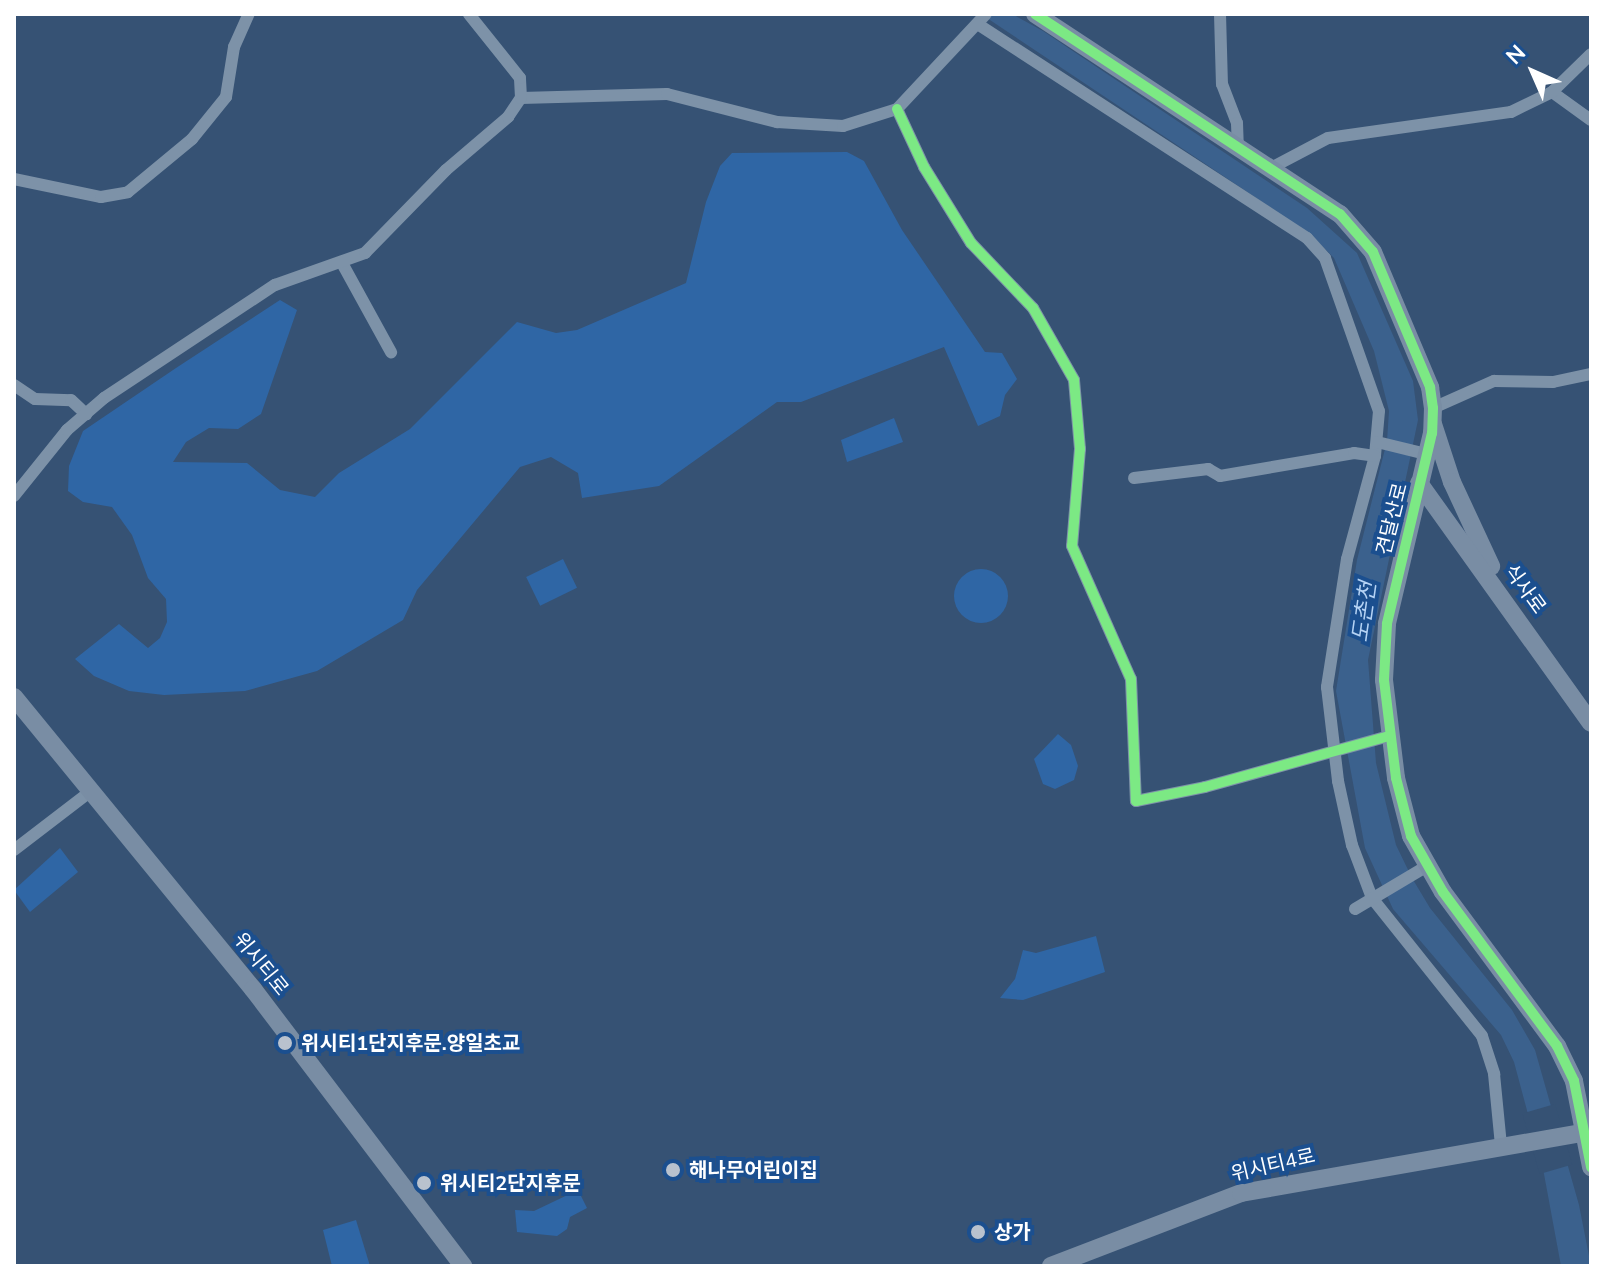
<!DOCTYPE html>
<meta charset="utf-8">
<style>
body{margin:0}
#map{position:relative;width:1605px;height:1280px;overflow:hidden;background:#365274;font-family:"Nunito Sans","Noto Sans KR",sans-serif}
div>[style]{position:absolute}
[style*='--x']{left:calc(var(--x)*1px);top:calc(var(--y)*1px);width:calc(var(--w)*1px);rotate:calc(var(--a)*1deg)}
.green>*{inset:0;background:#2f66a5;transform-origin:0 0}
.round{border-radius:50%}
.water>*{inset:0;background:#3b618d}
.pier>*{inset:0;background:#365274;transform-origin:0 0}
.street>*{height:12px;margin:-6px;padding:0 6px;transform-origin:6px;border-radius:6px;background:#7d92a8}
.secondary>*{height:18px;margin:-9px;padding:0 9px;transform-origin:9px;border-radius:9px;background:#798da4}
.cycleway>*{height:10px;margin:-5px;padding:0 5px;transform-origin:5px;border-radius:5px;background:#7ce984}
.dots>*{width:22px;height:22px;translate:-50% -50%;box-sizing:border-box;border:4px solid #1b4f8f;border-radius:50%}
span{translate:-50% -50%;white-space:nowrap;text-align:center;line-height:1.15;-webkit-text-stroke:8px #1b4f8f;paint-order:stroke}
.street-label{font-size:20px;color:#fff}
.poi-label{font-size:20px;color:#fff;font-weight:700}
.left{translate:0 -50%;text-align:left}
.water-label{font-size:22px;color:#b5d3f5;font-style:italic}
.frame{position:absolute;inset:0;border:16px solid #fff;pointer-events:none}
.north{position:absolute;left:1493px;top:32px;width:80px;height:80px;-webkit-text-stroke:6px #1b4f8f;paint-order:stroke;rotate:315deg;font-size:22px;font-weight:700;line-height:32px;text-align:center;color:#fff}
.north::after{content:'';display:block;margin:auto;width:28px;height:36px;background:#fff;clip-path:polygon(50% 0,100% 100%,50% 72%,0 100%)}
</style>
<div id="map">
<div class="green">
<div style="clip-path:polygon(847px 152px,864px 161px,902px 230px,985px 352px,1002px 353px,1017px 379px,1005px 395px,1000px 416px,978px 426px,944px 347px,801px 402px,777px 402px,659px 486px,582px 498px,578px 473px,551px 457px,520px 467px,417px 590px,403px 620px,317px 671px,245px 691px,164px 695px,129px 691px,94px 676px,75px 659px,119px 624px,148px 648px,160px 638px,167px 622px,166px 599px,148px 578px,132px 535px,112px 507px,83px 502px,68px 491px,69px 466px,83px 431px,176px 368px,280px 300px,297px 310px,261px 414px,238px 429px,209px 428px,186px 442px,173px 462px,247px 463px,280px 490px,315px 497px,339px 473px,410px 429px,517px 322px,556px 333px,577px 330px,686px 283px,706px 202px,720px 166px,732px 153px)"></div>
<div style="clip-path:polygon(894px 418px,903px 442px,847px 462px,841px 440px)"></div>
<div style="left:563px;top:559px;width:32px;height:41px;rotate:64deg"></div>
<div class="round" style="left:954px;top:569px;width:54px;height:54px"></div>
<div style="clip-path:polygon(1058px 734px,1071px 745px,1078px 766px,1074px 780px,1055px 789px,1043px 784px,1034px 759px)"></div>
<div style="clip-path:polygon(60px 848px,78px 872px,30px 912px,14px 890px)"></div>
<div style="clip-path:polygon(1096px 936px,1105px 972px,1023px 1000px,1000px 998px,1015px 979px,1023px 950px,1036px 953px)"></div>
<div style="clip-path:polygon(578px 1190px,587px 1208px,570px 1217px,567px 1229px,557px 1236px,517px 1232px,515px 1210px,534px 1211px)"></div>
<div style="clip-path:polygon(356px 1220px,370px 1266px,332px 1266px,323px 1230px)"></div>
</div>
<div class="water">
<div style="clip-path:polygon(981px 14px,1012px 14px,1043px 31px,1307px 208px,1357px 253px,1413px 381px,1418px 420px,1368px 660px,1376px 763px,1396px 845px,1412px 878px,1430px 908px,1512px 1010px,1535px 1050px,1579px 1205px,1591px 1266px,1561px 1266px,1544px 1174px,1514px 1062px,1501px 1035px,1393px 909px,1365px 848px,1336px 691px,1357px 560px,1387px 441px,1389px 411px,1374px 351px,1334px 258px,1310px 234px)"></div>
</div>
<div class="pier">
<div style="left:1555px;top:1104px;width:63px;height:34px;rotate:74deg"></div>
</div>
<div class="street">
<div style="--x:1220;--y:14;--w:70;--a:88.4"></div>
<div style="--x:1222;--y:84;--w:42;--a:69"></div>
<div style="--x:1237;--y:123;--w:23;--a:88"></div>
<div style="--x:979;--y:25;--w:391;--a:33"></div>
<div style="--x:1307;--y:238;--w:27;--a:48"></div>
<div style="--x:1325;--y:258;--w:162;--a:70.6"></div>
<div style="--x:1379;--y:411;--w:45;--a:95.1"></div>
<div style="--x:1375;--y:456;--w:107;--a:105.2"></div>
<div style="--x:1347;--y:559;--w:130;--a:98.9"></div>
<div style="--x:1327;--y:687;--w:95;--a:83.3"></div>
<div style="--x:1338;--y:781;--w:66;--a:77.7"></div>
<div style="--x:1352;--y:845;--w:57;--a:69.3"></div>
<div style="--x:1372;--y:898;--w:176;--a:51.4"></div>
<div style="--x:1482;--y:1036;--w:40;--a:72"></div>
<div style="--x:1494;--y:1074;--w:72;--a:84.4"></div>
<div style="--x:1552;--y:92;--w:48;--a:35.7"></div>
<div style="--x:521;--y:98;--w:146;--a:-1.6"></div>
<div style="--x:667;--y:94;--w:114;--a:14.3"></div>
<div style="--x:777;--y:122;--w:66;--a:3.5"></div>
<div style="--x:843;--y:126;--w:57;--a:-17.5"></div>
<div style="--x:897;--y:109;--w:130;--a:-46.9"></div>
<div style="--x:897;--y:109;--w:64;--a:65"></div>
<div style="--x:924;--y:167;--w:89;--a:58.3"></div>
<div style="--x:971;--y:243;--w:90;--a:46.4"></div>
<div style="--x:1033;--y:308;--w:83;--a:60.3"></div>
<div style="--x:1074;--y:380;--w:69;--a:85"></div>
<div style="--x:1080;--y:449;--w:97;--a:94.7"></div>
<div style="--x:1072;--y:546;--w:145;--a:66.1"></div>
<div style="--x:1131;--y:679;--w:122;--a:87.7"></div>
<div style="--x:1136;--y:801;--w:70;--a:-11.5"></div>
<div style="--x:1205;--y:787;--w:191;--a:-15.5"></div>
<div style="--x:1271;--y:168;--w:64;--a:-27.8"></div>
<div style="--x:1328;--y:138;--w:185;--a:-8.1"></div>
<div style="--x:1511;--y:112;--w:46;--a:-26"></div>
<div style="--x:1552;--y:92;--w:54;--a:-44.3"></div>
<div style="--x:14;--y:179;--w:89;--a:11.7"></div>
<div style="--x:101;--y:197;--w:27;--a:-10"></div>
<div style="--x:128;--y:192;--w:83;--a:-39.6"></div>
<div style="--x:192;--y:139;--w:54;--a:-51"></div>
<div style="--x:226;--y:97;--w:51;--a:-80.9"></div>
<div style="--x:234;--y:47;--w:36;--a:-66"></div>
<div style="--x:342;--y:263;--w:102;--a:61.2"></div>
<div style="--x:14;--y:385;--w:25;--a:34"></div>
<div style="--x:35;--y:399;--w:36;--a:2"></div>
<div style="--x:71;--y:400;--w:21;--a:43"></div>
<div style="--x:1433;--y:408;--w:67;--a:-23.9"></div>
<div style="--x:1494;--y:381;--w:59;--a:1"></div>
<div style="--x:1553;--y:382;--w:39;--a:-12"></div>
<div style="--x:1377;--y:442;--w:50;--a:13.8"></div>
<div style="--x:1134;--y:478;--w:75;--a:-6.9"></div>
<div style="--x:1208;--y:469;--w:14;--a:30"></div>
<div style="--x:1220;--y:476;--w:136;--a:-9.7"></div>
<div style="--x:1354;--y:453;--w:21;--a:8"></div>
<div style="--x:14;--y:496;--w:85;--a:-51.2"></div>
<div style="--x:67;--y:430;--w:49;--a:-40.9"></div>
<div style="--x:104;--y:398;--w:205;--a:-33.5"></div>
<div style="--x:275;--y:285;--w:96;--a:-19.6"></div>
<div style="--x:365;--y:253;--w:116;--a:-45.7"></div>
<div style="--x:446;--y:170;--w:82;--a:-40.5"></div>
<div style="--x:508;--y:117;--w:23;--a:-56"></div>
<div style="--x:521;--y:98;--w:20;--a:-93"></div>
<div style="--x:520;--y:78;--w:82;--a:-128.6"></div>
<div style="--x:14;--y:850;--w:97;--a:-37.5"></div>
<div style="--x:1355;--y:909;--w:84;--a:-30.8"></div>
</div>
<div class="secondary">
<div style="--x:1035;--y:14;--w:365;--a:33.3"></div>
<div style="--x:1340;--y:214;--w:50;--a:49"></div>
<div style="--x:1373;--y:252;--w:147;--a:67.1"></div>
<div style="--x:1430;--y:387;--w:21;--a:82"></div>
<div style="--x:1433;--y:408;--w:25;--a:92"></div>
<div style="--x:1432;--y:433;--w:196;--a:103.3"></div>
<div style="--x:1387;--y:624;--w:56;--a:93.1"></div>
<div style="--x:1384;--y:680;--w:99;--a:83"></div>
<div style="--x:1396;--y:778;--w:60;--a:75.5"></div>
<div style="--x:1411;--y:836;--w:64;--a:60.3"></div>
<div style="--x:1443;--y:892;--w:192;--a:53.5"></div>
<div style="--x:1557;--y:1046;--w:39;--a:64"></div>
<div style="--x:1574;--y:1081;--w:88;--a:78.8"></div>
<div style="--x:1433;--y:424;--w:61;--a:71.9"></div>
<div style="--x:1452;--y:482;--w:93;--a:65.1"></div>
<div style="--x:1419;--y:483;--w:295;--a:54.4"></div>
<div style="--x:14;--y:697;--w:377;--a:50.7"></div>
<div style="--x:253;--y:989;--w:348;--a:52.8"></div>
<div style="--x:1051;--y:1266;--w:204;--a:-21"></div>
<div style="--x:1241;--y:1193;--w:355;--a:-10"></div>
</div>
<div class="cycleway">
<div style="--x:1035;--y:14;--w:365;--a:33.3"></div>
<div style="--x:1340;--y:214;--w:50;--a:49"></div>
<div style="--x:1373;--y:252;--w:147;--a:67.1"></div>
<div style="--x:1430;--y:387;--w:21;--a:82"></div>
<div style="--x:1433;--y:408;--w:25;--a:92"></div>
<div style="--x:1432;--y:433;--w:196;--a:103.3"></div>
<div style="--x:1387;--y:624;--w:56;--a:93.1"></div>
<div style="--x:1384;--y:680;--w:99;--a:83"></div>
<div style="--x:1396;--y:778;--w:60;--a:75.5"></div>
<div style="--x:1411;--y:836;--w:64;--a:60.3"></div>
<div style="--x:1443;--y:892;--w:192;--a:53.5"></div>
<div style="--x:1557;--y:1046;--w:39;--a:64"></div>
<div style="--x:1574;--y:1081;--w:88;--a:78.8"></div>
<div style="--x:897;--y:109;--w:64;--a:65"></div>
<div style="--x:924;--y:167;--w:89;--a:58.3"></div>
<div style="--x:971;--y:243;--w:90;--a:46.4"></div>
<div style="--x:1033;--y:308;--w:83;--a:60.3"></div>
<div style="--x:1074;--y:380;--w:69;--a:85"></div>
<div style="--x:1080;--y:449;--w:97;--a:94.7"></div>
<div style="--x:1072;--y:546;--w:145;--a:66.1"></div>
<div style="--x:1131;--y:679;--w:122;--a:87.7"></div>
<div style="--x:1136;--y:801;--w:70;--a:-11.5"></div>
<div style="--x:1205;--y:787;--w:191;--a:-15.5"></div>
</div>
<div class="dots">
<div style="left:285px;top:1043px;background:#b9c2ce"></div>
<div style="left:673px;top:1170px;background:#b9c2ce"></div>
<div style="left:424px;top:1183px;background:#b9c2ce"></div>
<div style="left:978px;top:1232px;background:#b9c2ce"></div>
</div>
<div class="street-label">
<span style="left:1392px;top:519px;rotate:-76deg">견달산로</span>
<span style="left:1525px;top:589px;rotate:54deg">식사로</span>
<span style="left:261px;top:964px;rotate:51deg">위시티로</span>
<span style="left:1273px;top:1165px;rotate:-13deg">위시티4로</span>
</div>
<div class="poi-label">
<span class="left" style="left:301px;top:1043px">위시티1단지후문.양일초교</span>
<span class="left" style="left:689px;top:1170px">해나무어린이집</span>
<span class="left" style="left:440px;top:1183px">위시티2단지후문</span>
<span class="left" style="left:994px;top:1232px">상가</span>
</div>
<div class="water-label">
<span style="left:1365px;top:612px;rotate:-82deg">도촌천</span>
</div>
<div class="frame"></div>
<div class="north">N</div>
</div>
